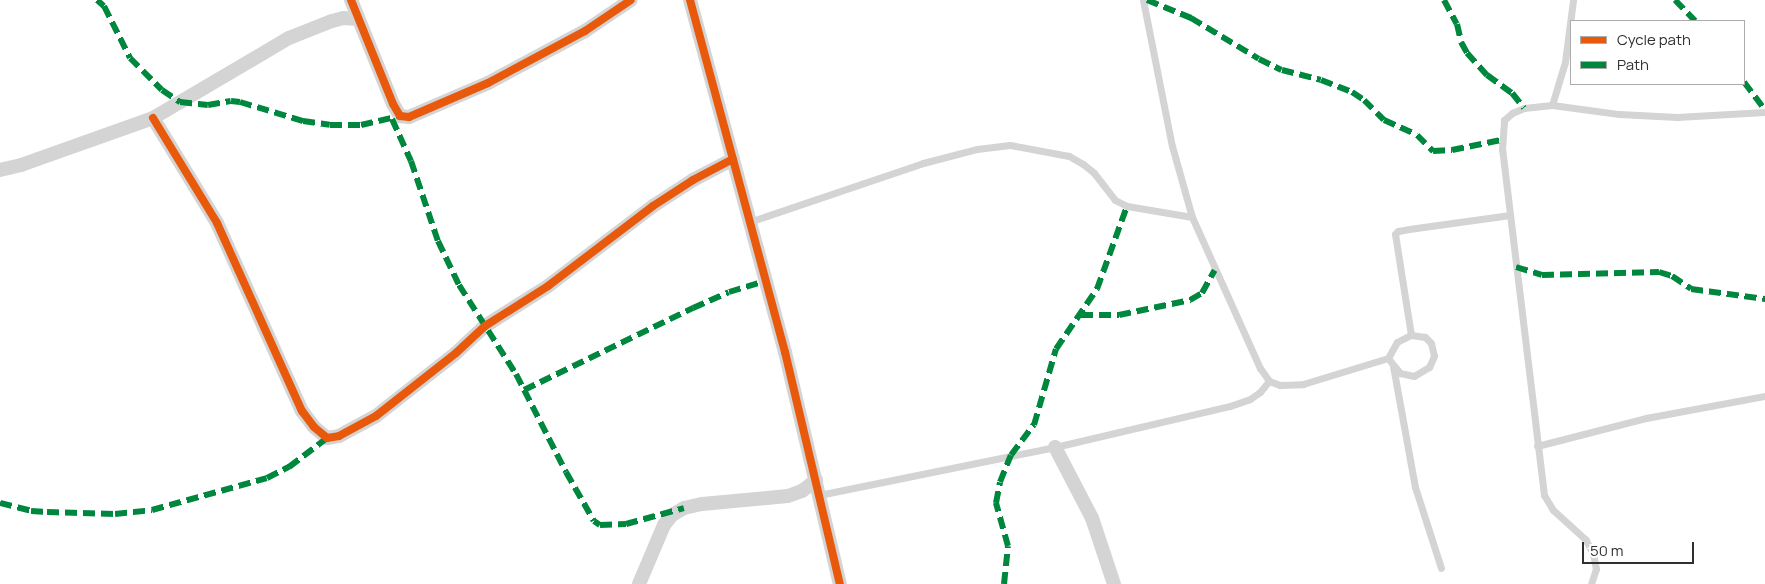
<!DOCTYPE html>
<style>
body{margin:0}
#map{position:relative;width:1765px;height:584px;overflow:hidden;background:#fff;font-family:Manrope,sans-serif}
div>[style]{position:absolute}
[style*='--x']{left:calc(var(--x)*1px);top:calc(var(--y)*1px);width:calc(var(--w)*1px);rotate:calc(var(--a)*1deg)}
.lane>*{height:7px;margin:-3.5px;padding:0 3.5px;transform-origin:3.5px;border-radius:3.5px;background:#d4d4d4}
.street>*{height:14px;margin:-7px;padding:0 7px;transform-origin:7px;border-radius:7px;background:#d4d4d4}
.quiet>*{height:6px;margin-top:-3px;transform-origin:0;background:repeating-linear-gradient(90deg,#00873e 0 12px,transparent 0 18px)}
.cycleway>*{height:8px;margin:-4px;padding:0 4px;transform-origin:4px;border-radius:4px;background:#e8590c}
span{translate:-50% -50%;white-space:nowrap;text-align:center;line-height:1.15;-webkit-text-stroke:5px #fff;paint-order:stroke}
.legend{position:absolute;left:1570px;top:20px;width:175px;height:65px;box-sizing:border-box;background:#fff;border:1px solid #acacac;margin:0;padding:6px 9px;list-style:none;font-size:15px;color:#303030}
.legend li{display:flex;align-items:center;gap:10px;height:25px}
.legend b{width:25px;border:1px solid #acacac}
.scale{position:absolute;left:1582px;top:542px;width:112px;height:22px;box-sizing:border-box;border:2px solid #303030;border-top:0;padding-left:6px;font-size:15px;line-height:18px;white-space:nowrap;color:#303030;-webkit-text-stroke:4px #fff;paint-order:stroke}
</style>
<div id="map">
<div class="lane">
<div style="--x:1143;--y:0;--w:149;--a:78.8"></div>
<div style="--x:1172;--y:146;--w:74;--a:74.3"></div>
<div style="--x:1192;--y:217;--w:166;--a:65.8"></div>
<div style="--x:1260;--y:368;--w:16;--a:55"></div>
<div style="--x:1269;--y:381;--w:12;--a:20"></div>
<div style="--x:1280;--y:385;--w:23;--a:-2"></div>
<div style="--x:1303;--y:384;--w:89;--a:-17"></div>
<div style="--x:1552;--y:105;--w:45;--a:-73.2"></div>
<div style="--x:1565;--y:62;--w:63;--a:-82.6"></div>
<div style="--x:749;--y:222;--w:184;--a:-18.7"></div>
<div style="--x:923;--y:163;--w:56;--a:-14.5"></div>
<div style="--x:977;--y:149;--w:33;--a:-7"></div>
<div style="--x:1010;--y:145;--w:60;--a:10.6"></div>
<div style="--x:1069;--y:156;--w:16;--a:30"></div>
<div style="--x:1083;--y:164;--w:14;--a:39"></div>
<div style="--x:1094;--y:173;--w:34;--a:52"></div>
<div style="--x:1115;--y:200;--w:13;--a:27"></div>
<div style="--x:1127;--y:206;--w:66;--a:9.6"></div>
<div style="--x:1411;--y:335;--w:102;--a:-99"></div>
<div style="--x:1395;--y:234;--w:4;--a:-45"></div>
<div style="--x:1398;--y:231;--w:11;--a:-10"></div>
<div style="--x:1409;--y:229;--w:102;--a:-7.9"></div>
<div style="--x:1411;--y:335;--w:14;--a:8"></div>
<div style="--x:1425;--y:337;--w:8;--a:45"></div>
<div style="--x:1431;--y:343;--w:13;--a:77"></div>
<div style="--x:1434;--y:356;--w:12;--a:114"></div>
<div style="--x:1429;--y:367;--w:17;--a:149"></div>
<div style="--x:1414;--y:376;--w:14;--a:-168"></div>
<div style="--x:1400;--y:373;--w:19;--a:-129"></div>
<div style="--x:1388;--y:358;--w:18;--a:-61"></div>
<div style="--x:1397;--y:342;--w:16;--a:-27"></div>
<div style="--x:1393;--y:366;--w:123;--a:79.7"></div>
<div style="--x:1415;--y:487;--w:85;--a:72.2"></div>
<div style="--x:1537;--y:446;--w:113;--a:-14.4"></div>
<div style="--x:1646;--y:418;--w:121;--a:-10.5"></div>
<div style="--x:819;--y:495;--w:241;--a:-11.5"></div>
<div style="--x:1055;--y:447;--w:180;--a:-13.2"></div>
<div style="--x:1230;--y:406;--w:21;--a:-19"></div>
<div style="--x:1250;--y:399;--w:12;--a:-35"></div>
<div style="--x:1260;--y:392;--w:14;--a:-51"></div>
<div style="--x:1591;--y:584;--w:16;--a:-72"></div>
<div style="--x:1596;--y:569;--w:15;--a:-101"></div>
<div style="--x:1593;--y:554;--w:16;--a:-117"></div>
<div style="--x:1586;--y:540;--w:45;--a:-137.7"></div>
<div style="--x:1553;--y:510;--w:17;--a:-121"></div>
<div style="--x:1544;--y:495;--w:348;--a:-96.9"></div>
<div style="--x:1502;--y:150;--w:30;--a:-86"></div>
<div style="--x:1504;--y:120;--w:11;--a:-41"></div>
<div style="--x:1512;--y:113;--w:13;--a:-23"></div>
<div style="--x:1524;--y:108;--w:28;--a:-6"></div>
<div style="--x:1552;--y:105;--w:68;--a:7.7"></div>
<div style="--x:1619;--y:114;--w:58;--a:3"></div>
<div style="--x:1677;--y:117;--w:88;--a:-3.3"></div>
</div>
<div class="street">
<div style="--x:351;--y:0;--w:112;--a:68"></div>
<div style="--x:393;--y:104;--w:14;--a:60"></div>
<div style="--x:400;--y:116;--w:9;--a:6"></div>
<div style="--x:409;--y:117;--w:86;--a:-23.3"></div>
<div style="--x:488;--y:83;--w:110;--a:-28.2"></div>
<div style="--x:585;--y:31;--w:55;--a:-34"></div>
<div style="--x:690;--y:0;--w:365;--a:74.9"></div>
<div style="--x:785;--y:352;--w:238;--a:76.7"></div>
<div style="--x:153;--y:118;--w:123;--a:58.6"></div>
<div style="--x:217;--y:223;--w:206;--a:65.7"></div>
<div style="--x:302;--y:411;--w:20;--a:53"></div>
<div style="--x:314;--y:427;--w:17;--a:40"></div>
<div style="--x:327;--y:438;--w:12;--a:-9"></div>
<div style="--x:339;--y:436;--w:42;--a:-28.4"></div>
<div style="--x:376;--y:416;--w:102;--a:-38.2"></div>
<div style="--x:456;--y:353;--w:40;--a:-43"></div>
<div style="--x:485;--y:326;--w:75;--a:-32.4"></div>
<div style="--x:548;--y:286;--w:132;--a:-37.3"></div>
<div style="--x:653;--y:206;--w:48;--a:-33"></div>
<div style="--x:693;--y:180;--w:45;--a:-27.7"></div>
<div style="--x:0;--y:170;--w:22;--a:-13"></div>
<div style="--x:21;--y:165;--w:140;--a:-19.6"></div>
<div style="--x:153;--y:118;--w:158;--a:-30.5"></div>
<div style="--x:289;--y:38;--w:46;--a:-21.6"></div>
<div style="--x:332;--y:21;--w:11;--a:-15"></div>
<div style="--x:343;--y:18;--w:15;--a:4"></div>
<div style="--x:1055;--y:447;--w:80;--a:62.5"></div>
<div style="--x:1092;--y:518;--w:70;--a:71.6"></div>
<div style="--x:639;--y:584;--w:64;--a:-67"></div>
<div style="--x:664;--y:525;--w:13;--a:-51"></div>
<div style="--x:672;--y:515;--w:14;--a:-30"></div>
<div style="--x:684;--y:508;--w:18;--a:-13"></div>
<div style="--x:702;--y:504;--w:86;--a:-5.3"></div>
<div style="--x:788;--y:496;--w:15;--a:-20"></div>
<div style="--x:802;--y:491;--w:18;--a:-38"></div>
</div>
<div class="quiet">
<div style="--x:97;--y:0;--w:9;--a:41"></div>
<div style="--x:104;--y:6;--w:58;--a:63.4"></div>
<div style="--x:130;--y:58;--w:45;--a:45"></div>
<div style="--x:162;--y:90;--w:22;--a:34"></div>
<div style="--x:180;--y:102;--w:28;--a:6"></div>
<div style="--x:208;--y:105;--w:23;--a:-10"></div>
<div style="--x:231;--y:101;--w:9;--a:6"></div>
<div style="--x:240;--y:102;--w:66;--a:16.8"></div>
<div style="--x:303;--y:121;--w:27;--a:8"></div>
<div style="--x:330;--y:125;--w:31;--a:0"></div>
<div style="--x:361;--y:125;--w:36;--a:-13"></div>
<div style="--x:1147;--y:0;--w:48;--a:22.2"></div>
<div style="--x:1191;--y:18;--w:79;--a:31.1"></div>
<div style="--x:1259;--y:59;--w:25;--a:26"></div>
<div style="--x:1282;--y:70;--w:40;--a:14.4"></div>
<div style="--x:1321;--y:80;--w:33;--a:21"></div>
<div style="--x:1352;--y:92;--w:14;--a:34"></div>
<div style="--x:1364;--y:100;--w:28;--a:45"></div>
<div style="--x:1384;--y:120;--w:36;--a:24"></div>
<div style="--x:1417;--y:135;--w:23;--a:45"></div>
<div style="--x:1433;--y:151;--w:19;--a:-3"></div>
<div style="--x:1452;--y:150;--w:50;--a:-11.5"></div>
<div style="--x:1444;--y:0;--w:27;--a:62"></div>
<div style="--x:1457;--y:24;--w:18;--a:77"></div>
<div style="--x:1461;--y:42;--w:13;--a:61"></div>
<div style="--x:1467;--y:53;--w:30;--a:48"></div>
<div style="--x:1487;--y:75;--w:31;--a:36"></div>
<div style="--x:1512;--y:93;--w:19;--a:51"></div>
<div style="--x:1675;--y:0;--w:29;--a:46"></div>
<div style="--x:1744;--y:82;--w:35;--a:53"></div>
<div style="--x:392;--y:119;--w:46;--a:65.7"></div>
<div style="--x:411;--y:161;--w:84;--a:71.4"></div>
<div style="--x:438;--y:241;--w:49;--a:64.5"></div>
<div style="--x:459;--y:285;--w:106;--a:57.4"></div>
<div style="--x:516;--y:374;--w:110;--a:63"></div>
<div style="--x:566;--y:472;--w:56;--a:60.3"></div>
<div style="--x:594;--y:521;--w:7;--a:34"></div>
<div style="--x:600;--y:525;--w:26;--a:-2"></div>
<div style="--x:626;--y:524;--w:60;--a:-15.4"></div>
<div style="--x:1516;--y:267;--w:27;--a:17"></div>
<div style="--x:1542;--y:275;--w:117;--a:-1.5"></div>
<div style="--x:1659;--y:272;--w:14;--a:17"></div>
<div style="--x:1672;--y:276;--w:23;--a:34"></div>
<div style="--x:1691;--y:289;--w:75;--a:7.7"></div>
<div style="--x:1081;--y:315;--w:38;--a:0"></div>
<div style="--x:1119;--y:315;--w:73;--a:-11.9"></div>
<div style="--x:1190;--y:300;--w:14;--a:-30"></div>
<div style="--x:1202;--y:293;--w:26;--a:-61"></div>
<div style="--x:524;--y:390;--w:188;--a:-25.9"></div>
<div style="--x:693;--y:308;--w:39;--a:-24"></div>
<div style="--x:729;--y:292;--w:39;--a:-17"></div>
<div style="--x:0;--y:503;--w:32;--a:14"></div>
<div style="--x:31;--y:511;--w:16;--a:4"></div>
<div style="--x:47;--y:512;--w:68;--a:1.7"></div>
<div style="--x:115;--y:514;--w:37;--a:-6"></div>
<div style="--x:152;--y:510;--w:119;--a:-15.5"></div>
<div style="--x:267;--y:478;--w:25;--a:-27"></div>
<div style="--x:289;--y:467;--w:48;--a:-37.3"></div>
<div style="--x:1004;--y:584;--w:38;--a:-84"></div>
<div style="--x:1008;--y:546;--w:45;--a:-105.6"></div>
<div style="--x:996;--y:503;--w:21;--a:-79"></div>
<div style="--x:1000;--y:482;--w:29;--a:-68"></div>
<div style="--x:1011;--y:455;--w:38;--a:-53"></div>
<div style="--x:1034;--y:425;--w:79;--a:-73.9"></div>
<div style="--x:1056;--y:349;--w:73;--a:-55.7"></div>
<div style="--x:1097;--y:289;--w:88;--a:-70.1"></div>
</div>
<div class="cycleway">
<div style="--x:351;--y:0;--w:112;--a:68"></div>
<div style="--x:393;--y:104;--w:14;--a:60"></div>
<div style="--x:400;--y:116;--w:9;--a:6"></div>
<div style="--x:409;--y:117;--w:86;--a:-23.3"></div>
<div style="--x:488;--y:83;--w:110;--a:-28.2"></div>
<div style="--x:585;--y:31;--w:55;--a:-34"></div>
<div style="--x:690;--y:0;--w:365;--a:74.9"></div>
<div style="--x:785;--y:352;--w:238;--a:76.7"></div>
<div style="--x:153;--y:118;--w:123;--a:58.6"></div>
<div style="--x:217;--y:223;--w:206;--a:65.7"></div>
<div style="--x:302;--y:411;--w:20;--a:53"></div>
<div style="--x:314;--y:427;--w:17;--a:40"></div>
<div style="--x:327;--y:438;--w:12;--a:-9"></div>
<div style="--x:339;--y:436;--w:42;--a:-28.4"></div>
<div style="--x:376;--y:416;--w:102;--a:-38.2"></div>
<div style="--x:456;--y:353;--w:40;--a:-43"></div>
<div style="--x:485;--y:326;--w:75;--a:-32.4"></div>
<div style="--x:548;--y:286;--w:132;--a:-37.3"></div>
<div style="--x:653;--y:206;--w:48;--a:-33"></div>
<div style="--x:693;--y:180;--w:45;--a:-27.7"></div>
</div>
<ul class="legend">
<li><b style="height:6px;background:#e8590c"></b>Cycle path</li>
<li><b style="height:6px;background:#00873e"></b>Path</li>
</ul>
<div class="scale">50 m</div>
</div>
